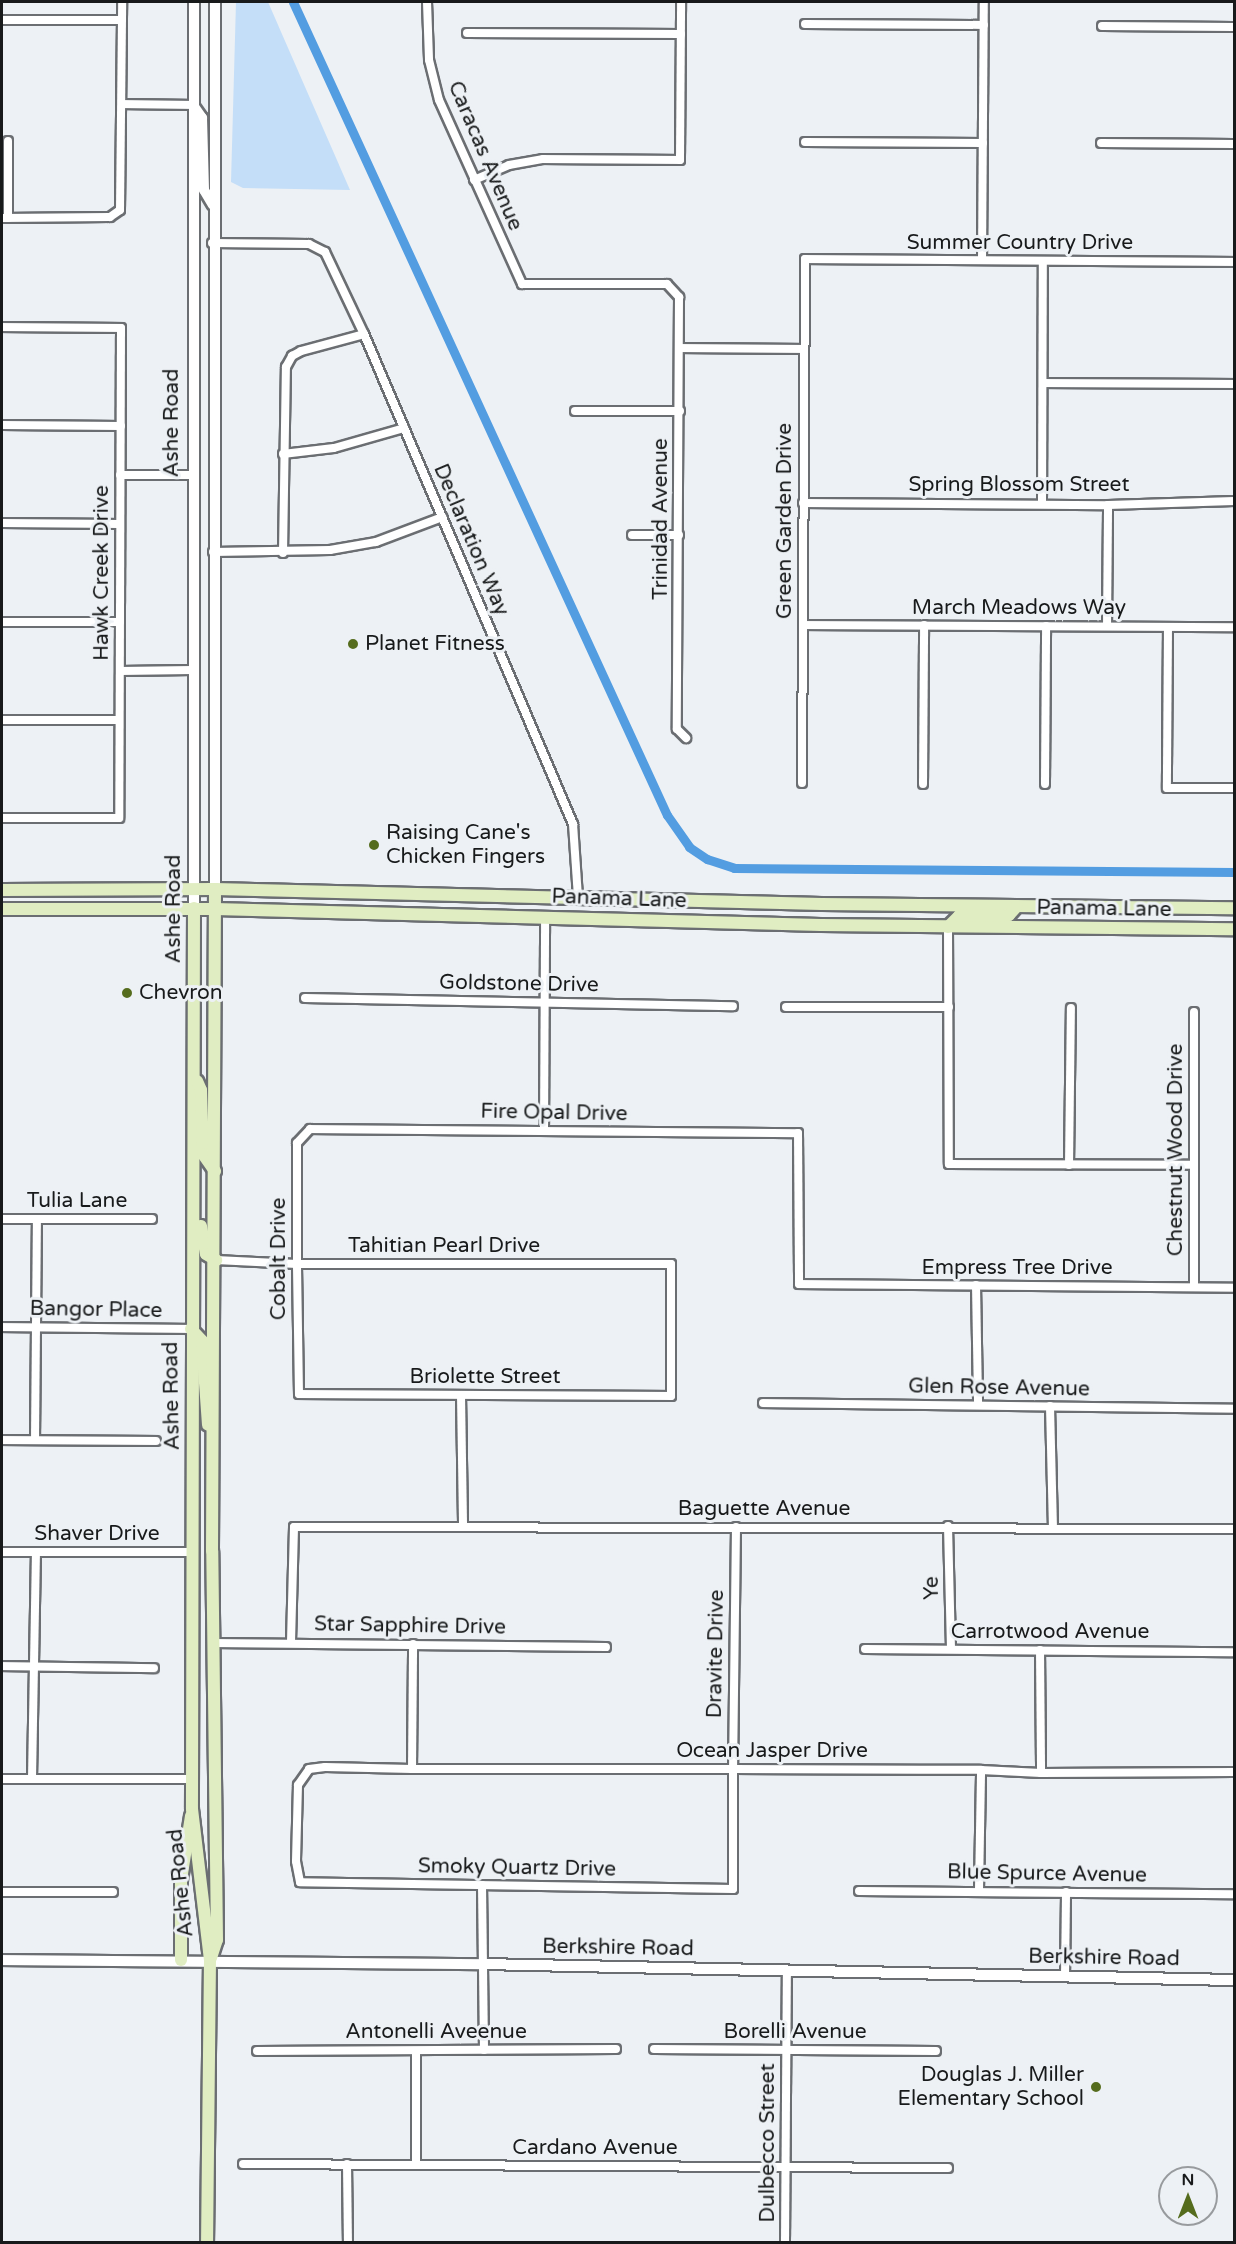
<!DOCTYPE html>
<style>
body{margin:0}
#map{position:relative;width:1236px;height:2244px;overflow:hidden;background:#edf1f5;font-family:"Varela Round",sans-serif}
div>[style]{position:absolute}
[style*='--x']{left:calc(var(--x)*1px);top:calc(var(--y)*1px);width:calc(var(--w)*1px);rotate:calc(var(--a)*1deg)}
.green>*{inset:0;background:#c4def8}
.canal>*{height:9px;margin:-4.5px;padding:0 4.5px;transform-origin:4.5px;border-radius:4.5px;background:#539de1}
.roads{filter:drop-shadow(2px 0 #6b6e72) drop-shadow(-2px 0 #6b6e72) drop-shadow(0 2px #6b6e72) drop-shadow(0 -2px #6b6e72)}
.minor>*{height:8px;margin:-4px;padding:0 4px;transform-origin:4px;border-radius:4px;background:#fff}
.tertiary>*{height:10px;margin:-5px;padding:0 5px;transform-origin:5px;border-radius:5px;background:#fff}
.secondary>*{height:12px;margin:-6px;padding:0 6px;transform-origin:6px;border-radius:6px;background:#e0edc2}
.dots>*{width:16px;height:16px;translate:-50% -50%;box-sizing:border-box;border:3px solid #edf1f5;border-radius:50%}
span{translate:-50% -50%;white-space:nowrap;text-align:center;line-height:1.15;-webkit-text-stroke:6px #edf1f5;paint-order:stroke}
.street-label{font-size:21px;color:#181a1b}
.poi-label{font-size:21px;color:#181a1b}
.left{translate:0 -50%;text-align:left}
.right{translate:-100% -50%;text-align:right}
.frame{position:absolute;inset:0;border:3px solid #181a1b;pointer-events:none}
.north{position:absolute;left:1158px;top:2166px;width:60px;height:60px;box-sizing:border-box;background:#edf1f5;border:2px solid #989b9e;border-radius:50%;rotate:0deg;font-size:16px;font-weight:700;line-height:24px;text-align:center;color:#181a1b}
.north::after{content:'';display:block;margin:auto;width:21px;height:27px;background:#556c1d;clip-path:polygon(50% 0,100% 100%,50% 72%,0 100%)}
</style>
<div id="map">
<div class="green">
<div style="clip-path:polygon(236px 2px,268px 2px,350px 190px,243px 188px,231px 182px)"></div>
</div>
<div class="canal">
<div style="--x:293;--y:2;--w:895;--a:65.3"></div>
<div style="--x:667;--y:815;--w:39;--a:55"></div>
<div style="--x:689;--y:847;--w:22;--a:34"></div>
<div style="--x:707;--y:859;--w:28;--a:18"></div>
<div style="--x:734;--y:868;--w:500;--a:0.46"></div>
</div>
<div class="roads">
<div class="minor">
<div style="--x:427;--y:2;--w:58;--a:88"></div>
<div style="--x:429;--y:60;--w:41;--a:76"></div>
<div style="--x:439;--y:100;--w:202;--a:65.7"></div>
<div style="--x:522;--y:284;--w:145;--a:0"></div>
<div style="--x:667;--y:284;--w:18;--a:47"></div>
<div style="--x:679;--y:297;--w:432;--a:90.3"></div>
<div style="--x:677;--y:729;--w:13;--a:45"></div>
<div style="--x:2;--y:20;--w:120;--a:0"></div>
<div style="--x:805;--y:24;--w:179;--a:0.3"></div>
<div style="--x:1102;--y:26;--w:132;--a:0.4"></div>
<div style="--x:467;--y:33;--w:214;--a:0.3"></div>
<div style="--x:122;--y:104;--w:71;--a:0.8"></div>
<div style="--x:805;--y:142;--w:178;--a:0.3"></div>
<div style="--x:1101;--y:143;--w:133;--a:0.4"></div>
<div style="--x:474;--y:180;--w:38;--a:-23"></div>
<div style="--x:509;--y:165;--w:35;--a:-10"></div>
<div style="--x:543;--y:159;--w:137;--a:0.4"></div>
<div style="--x:680;--y:160;--w:158;--a:-89.6"></div>
<div style="--x:2;--y:218;--w:108;--a:-0.5"></div>
<div style="--x:110;--y:217;--w:12;--a:-35"></div>
<div style="--x:120;--y:210;--w:208;--a:-89.4"></div>
<div style="--x:8;--y:218;--w:77;--a:-90"></div>
<div style="--x:212;--y:243;--w:97;--a:0.6"></div>
<div style="--x:309;--y:244;--w:18;--a:27"></div>
<div style="--x:325;--y:252;--w:91;--a:64.6"></div>
<div style="--x:364;--y:334;--w:533;--a:66.9"></div>
<div style="--x:573;--y:824;--w:74;--a:86.1"></div>
<div style="--x:982;--y:260;--w:258;--a:-89.6"></div>
<div style="--x:2;--y:327;--w:119;--a:0.5"></div>
<div style="--x:121;--y:328;--w:490;--a:90.2"></div>
<div style="--x:119;--y:818;--w:117;--a:180"></div>
<div style="--x:680;--y:348;--w:124;--a:0.5"></div>
<div style="--x:1043;--y:383;--w:191;--a:0.3"></div>
<div style="--x:575;--y:411;--w:105;--a:0"></div>
<div style="--x:2;--y:425;--w:119;--a:0.5"></div>
<div style="--x:283;--y:454;--w:51;--a:-6.7"></div>
<div style="--x:334;--y:448;--w:73;--a:-15.9"></div>
<div style="--x:120;--y:475;--w:71;--a:0"></div>
<div style="--x:803;--y:503;--w:305;--a:0.4"></div>
<div style="--x:1108;--y:505;--w:126;--a:-1.8"></div>
<div style="--x:1042;--y:504;--w:243;--a:-89.8"></div>
<div style="--x:2;--y:523;--w:118;--a:0.5"></div>
<div style="--x:632;--y:535;--w:47;--a:0"></div>
<div style="--x:213;--y:552;--w:117;--a:-1"></div>
<div style="--x:330;--y:550;--w:47;--a:-9.9"></div>
<div style="--x:376;--y:542;--w:71;--a:-20.7"></div>
<div style="--x:283;--y:553;--w:186;--a:-89.1"></div>
<div style="--x:286;--y:367;--w:13;--a:-61"></div>
<div style="--x:292;--y:356;--w:10;--a:-29"></div>
<div style="--x:301;--y:351;--w:65;--a:-15.1"></div>
<div style="--x:2;--y:622;--w:118;--a:0"></div>
<div style="--x:803;--y:625;--w:431;--a:0.3"></div>
<div style="--x:1107;--y:626;--w:121;--a:-89.5"></div>
<div style="--x:1168;--y:627;--w:161;--a:90.4"></div>
<div style="--x:1167;--y:788;--w:67;--a:0"></div>
<div style="--x:120;--y:671;--w:72;--a:-0.8"></div>
<div style="--x:2;--y:720;--w:117;--a:0"></div>
<div style="--x:802;--y:783;--w:524;--a:-89.67"></div>
<div style="--x:805;--y:259;--w:429;--a:0.4"></div>
<div style="--x:923;--y:784;--w:159;--a:-89.6"></div>
<div style="--x:1045;--y:784;--w:158;--a:-89.6"></div>
<div style="--x:948;--y:927;--w:237;--a:89.8"></div>
<div style="--x:949;--y:1164;--w:245;--a:0.2"></div>
<div style="--x:305;--y:998;--w:428;--a:1.1"></div>
<div style="--x:786;--y:1007;--w:163;--a:0"></div>
<div style="--x:1194;--y:1012;--w:275;--a:90"></div>
<div style="--x:544;--y:1131;--w:215;--a:-89.7"></div>
<div style="--x:1069;--y:1165;--w:157;--a:-89.3"></div>
<div style="--x:2;--y:1219;--w:150;--a:0"></div>
<div style="--x:216;--y:1260;--w:81;--a:2.8"></div>
<div style="--x:297;--y:1264;--w:374;--a:0"></div>
<div style="--x:671;--y:1264;--w:132;--a:90"></div>
<div style="--x:671;--y:1396;--w:372;--a:-179.7"></div>
<div style="--x:299;--y:1394;--w:130;--a:-90.9"></div>
<div style="--x:297;--y:1264;--w:121;--a:-90"></div>
<div style="--x:297;--y:1143;--w:19;--a:-47"></div>
<div style="--x:310;--y:1129;--w:488;--a:0.5"></div>
<div style="--x:798;--y:1133;--w:151;--a:89.6"></div>
<div style="--x:799;--y:1284;--w:435;--a:0.5"></div>
<div style="--x:976;--y:1285;--w:120;--a:89"></div>
<div style="--x:2;--y:1327;--w:189;--a:0.6"></div>
<div style="--x:461;--y:1395;--w:130;--a:89.1"></div>
<div style="--x:763;--y:1403;--w:471;--a:0.7"></div>
<div style="--x:1050;--y:1406;--w:121;--a:88.6"></div>
<div style="--x:2;--y:1440;--w:154;--a:0.4"></div>
<div style="--x:35;--y:1440;--w:221;--a:-89.5"></div>
<div style="--x:948;--y:1526;--w:123;--a:88.6"></div>
<div style="--x:736;--y:1527;--w:242;--a:90.7"></div>
<div style="--x:733;--y:1769;--w:120;--a:90"></div>
<div style="--x:733;--y:1889;--w:433;--a:-179.1"></div>
<div style="--x:300;--y:1882;--w:21;--a:-101"></div>
<div style="--x:296;--y:1861;--w:76;--a:-88.5"></div>
<div style="--x:298;--y:1785;--w:19;--a:-55"></div>
<div style="--x:309;--y:1769;--w:16;--a:-7"></div>
<div style="--x:325;--y:1767;--w:87;--a:1.3"></div>
<div style="--x:412;--y:1769;--w:321;--a:0"></div>
<div style="--x:733;--y:1769;--w:248;--a:0.2"></div>
<div style="--x:981;--y:1770;--w:60;--a:2.9"></div>
<div style="--x:1041;--y:1773;--w:193;--a:-0.3"></div>
<div style="--x:2;--y:1552;--w:191;--a:0"></div>
<div style="--x:291;--y:1642;--w:115;--a:-88.5"></div>
<div style="--x:294;--y:1527;--w:940;--a:0.12"></div>
<div style="--x:213;--y:1643;--w:393;--a:0.6"></div>
<div style="--x:865;--y:1649;--w:369;--a:0.5"></div>
<div style="--x:1040;--y:1650;--w:123;--a:89.5"></div>
<div style="--x:2;--y:1666;--w:152;--a:0.8"></div>
<div style="--x:412;--y:1769;--w:125;--a:-89.5"></div>
<div style="--x:2;--y:1779;--w:190;--a:0"></div>
<div style="--x:32;--y:1779;--w:227;--a:-89"></div>
<div style="--x:482;--y:1885;--w:165;--a:89.3"></div>
<div style="--x:979;--y:1889;--w:119;--a:-89"></div>
<div style="--x:859;--y:1891;--w:375;--a:0.5"></div>
<div style="--x:2;--y:1892;--w:111;--a:0"></div>
<div style="--x:1065;--y:1977;--w:85;--a:-89.3"></div>
<div style="--x:654;--y:2049;--w:282;--a:0.4"></div>
<div style="--x:257;--y:2051;--w:359;--a:-0.3"></div>
<div style="--x:416;--y:2051;--w:114;--a:90"></div>
<div style="--x:243;--y:2164;--w:705;--a:0.33"></div>
<div style="--x:347;--y:2164;--w:78;--a:89.3"></div>
<div style="--x:785;--y:2242;--w:271;--a:-89.6"></div>
</div>
<div class="tertiary">
<div style="--x:194;--y:2;--w:906;--a:90"></div>
<div style="--x:215;--y:2;--w:887;--a:90"></div>
<div style="--x:193;--y:105;--w:16;--a:55"></div>
<div style="--x:202;--y:118;--w:72;--a:88.4"></div>
<div style="--x:204;--y:190;--w:17;--a:59"></div>
<div style="--x:2;--y:1960;--w:480;--a:0.5"></div>
<div style="--x:482;--y:1964;--w:752;--a:1.22"></div>
</div>
<div class="secondary">
<div style="--x:2;--y:890;--w:213;--a:-0.3"></div>
<div style="--x:215;--y:889;--w:607;--a:1.42"></div>
<div style="--x:822;--y:904;--w:412;--a:0.6"></div>
<div style="--x:194;--y:908;--w:901;--a:90.13"></div>
<div style="--x:192;--y:1809;--w:152;--a:83.2"></div>
<div style="--x:210;--y:1960;--w:282;--a:90.6"></div>
<div style="--x:2;--y:909;--w:213;--a:0"></div>
<div style="--x:215;--y:909;--w:606;--a:1.51"></div>
<div style="--x:821;--y:925;--w:413;--a:0.6"></div>
<div style="--x:948;--y:927;--w:16;--a:-45"></div>
<div style="--x:959;--y:916;--w:50;--a:-1.1"></div>
<div style="--x:1009;--y:915;--w:12;--a:-48"></div>
<div style="--x:197;--y:1081;--w:10;--a:66"></div>
<div style="--x:201;--y:1090;--w:64;--a:88.2"></div>
<div style="--x:203;--y:1154;--w:21;--a:55"></div>
<div style="--x:201;--y:1226;--w:28;--a:80"></div>
<div style="--x:206;--y:1254;--w:12;--a:31"></div>
<div style="--x:191;--y:1329;--w:16;--a:47"></div>
<div style="--x:202;--y:1341;--w:84;--a:85.9"></div>
<div style="--x:211;--y:1958;--w:19;--a:-72"></div>
<div style="--x:217;--y:1940;--w:389;--a:-90.7"></div>
<div style="--x:212;--y:1551;--w:662;--a:-89.74"></div>
<div style="--x:181;--y:1960;--w:80;--a:-90"></div>
<div style="--x:181;--y:1880;--w:65;--a:-81.1"></div>
</div>
</div>
<div class="dots">
<div style="left:353px;top:644px;background:#556c1d"></div>
<div style="left:374px;top:845px;background:#556c1d"></div>
<div style="left:127px;top:993px;background:#556c1d"></div>
<div style="left:1096px;top:2087px;background:#556c1d"></div>
</div>
<div class="street-label">
<span style="left:485px;top:156px;rotate:67deg">Caracas Avenue</span>
<span style="left:1020px;top:243px">Summer Country Drive</span>
<span style="left:172px;top:423px;rotate:-90deg">Ashe Road</span>
<span style="left:1019px;top:485px">Spring Blossom Street</span>
<span style="left:661px;top:519px;rotate:-90deg">Trinidad Avenue</span>
<span style="left:785px;top:521px;rotate:-90deg">Green Garden Drive</span>
<span style="left:471px;top:540px;rotate:67deg">Declaration Way</span>
<span style="left:102px;top:573px;rotate:-90deg">Hawk Creek Drive</span>
<span style="left:1019px;top:608px">March Meadows Way</span>
<span style="left:619px;top:899px;rotate:2deg">Panama Lane</span>
<span style="left:174px;top:909px;rotate:-90deg">Ashe Road</span>
<span style="left:1104px;top:909px;rotate:1deg">Panama Lane</span>
<span style="left:519px;top:984px;rotate:1deg">Goldstone Drive</span>
<span style="left:554px;top:1113px;rotate:1deg">Fire Opal Drive</span>
<span style="left:1176px;top:1150px;rotate:-90deg">Chestnut Wood Drive</span>
<span style="left:77px;top:1201px">Tulia Lane</span>
<span style="left:444px;top:1246px">Tahitian Pearl Drive</span>
<span style="left:279px;top:1259px;rotate:-90deg">Cobalt Drive</span>
<span style="left:1017px;top:1268px">Empress Tree Drive</span>
<span style="left:96px;top:1310px;rotate:1deg">Bangor Place</span>
<span style="left:485px;top:1377px">Briolette Street</span>
<span style="left:999px;top:1388px;rotate:1deg">Glen Rose Avenue</span>
<span style="left:172px;top:1396px;rotate:-91deg">Ashe Road</span>
<span style="left:764px;top:1509px">Baguette Avenue</span>
<span style="left:97px;top:1534px">Shaver Drive</span>
<span style="left:932px;top:1588px;rotate:-91deg">Ye</span>
<span style="left:410px;top:1626px;rotate:1deg">Star Sapphire Drive</span>
<span style="left:1050px;top:1632px">Carrotwood Avenue</span>
<span style="left:716px;top:1654px;rotate:-89deg">Dravite Drive</span>
<span style="left:772px;top:1751px">Ocean Jasper Drive</span>
<span style="left:517px;top:1868px;rotate:1deg">Smoky Quartz Drive</span>
<span style="left:1047px;top:1874px;rotate:1deg">Blue Spurce Avenue</span>
<span style="left:181px;top:1883px;rotate:-96deg">Ashe Road</span>
<span style="left:618px;top:1948px;rotate:1deg">Berkshire Road</span>
<span style="left:1104px;top:1958px;rotate:1deg">Berkshire Road</span>
<span style="left:436px;top:2032px">Antonelli Aveenue</span>
<span style="left:795px;top:2032px">Borelli Avenue</span>
<span style="left:768px;top:2143px;rotate:-90deg">Dulbecco Street</span>
<span style="left:595px;top:2148px">Cardano Avenue</span>
</div>
<div class="poi-label">
<span class="left" style="left:365px;top:644px">Planet Fitness</span>
<span class="left" style="left:386px;top:845px">Raising Cane's<br>Chicken Fingers</span>
<span class="left" style="left:139px;top:993px">Chevron</span>
<span class="right" style="left:1084px;top:2087px">Douglas J. Miller<br>Elementary School</span>
</div>
<div class="frame"></div>
<div class="north">N</div>
</div>
